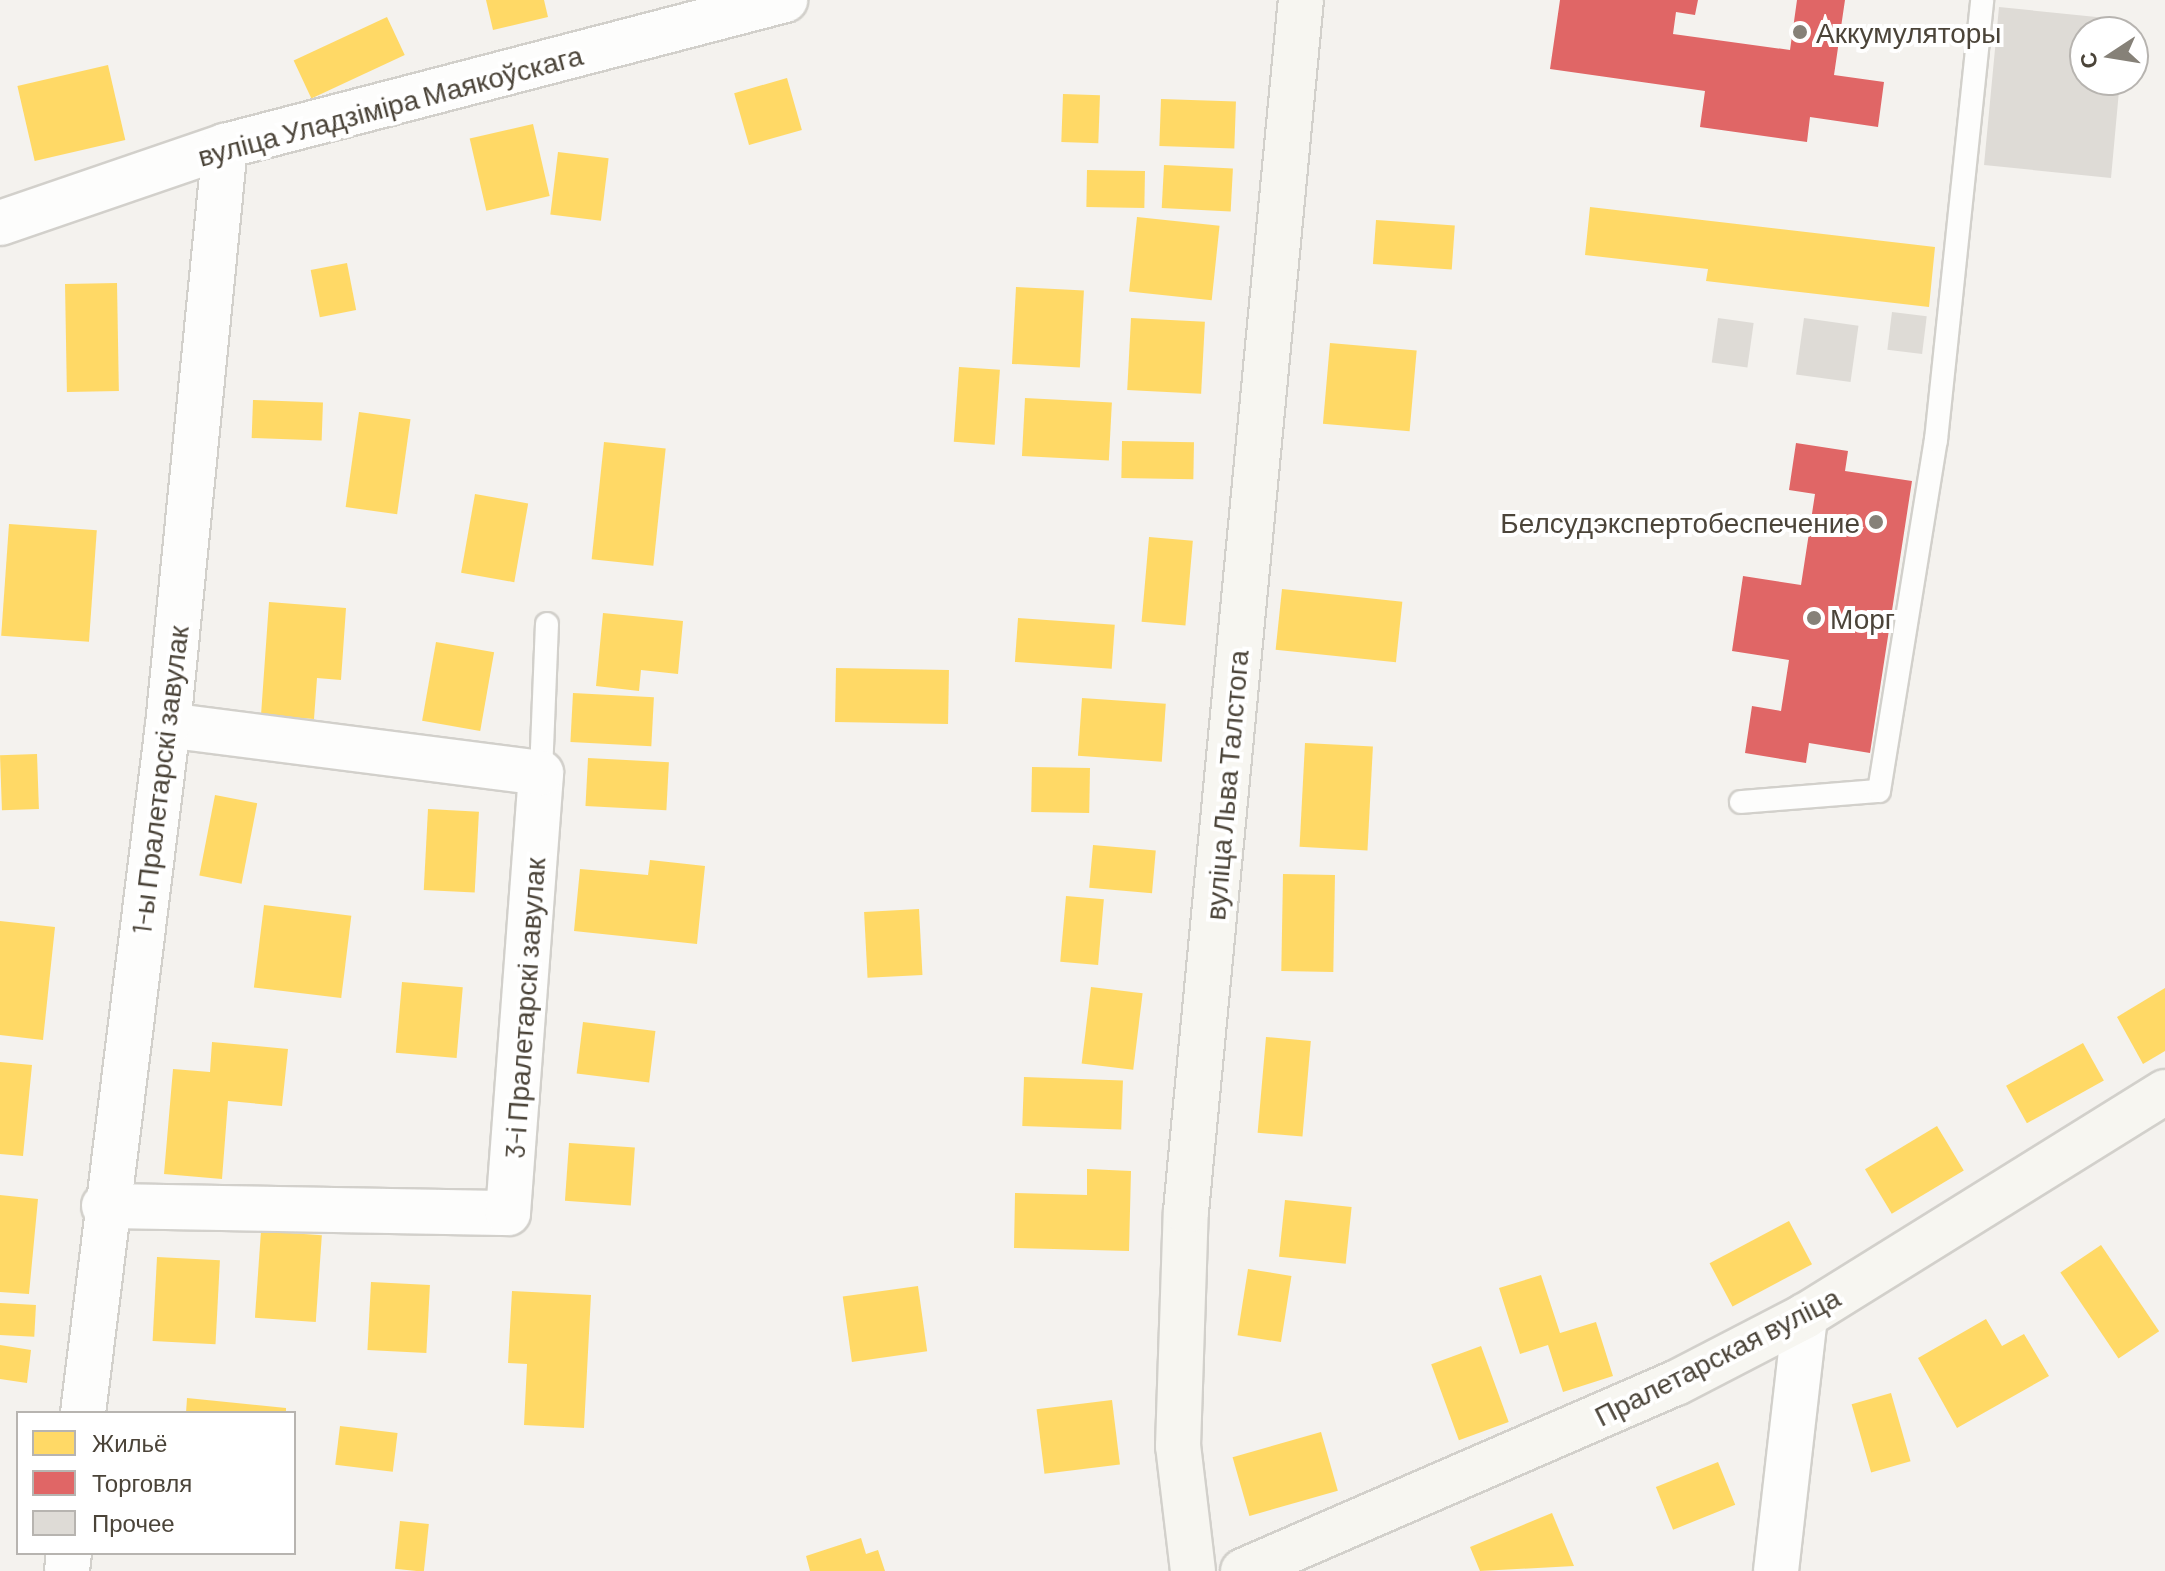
<!DOCTYPE html>
<meta charset="utf-8">
<style>
body{margin:0}
#map{position:relative;width:2165px;height:1571px;overflow:hidden;background:#f4f2ee;font-family:Barlow,sans-serif}
div>[style]{position:absolute}
[style*='--x']{left:calc(var(--x)*1px);top:calc(var(--y)*1px);width:calc(var(--w)*1px);rotate:calc(var(--a)*1deg)}
.homes>*{inset:0;background:#ffd966;transform-origin:0 0}
.shops>*{inset:0;background:#e06666}
.building>*{inset:0;background:#dedbd6;transform-origin:0 0}
.roads{filter:drop-shadow(2px 0 #d2d0cb) drop-shadow(-2px 0 #d2d0cb) drop-shadow(0 2px #d2d0cb) drop-shadow(0 -2px #d2d0cb)}
.lane>*{height:22px;margin:-11px;padding:0 11px;transform-origin:11px;border-radius:11px;background:#fdfdfc}
.street>*{height:44px;margin:-22px;padding:0 22px;transform-origin:22px;border-radius:22px;background:#fdfdfc}
.secondary>*{height:44px;margin:-22px;padding:0 22px;transform-origin:22px;border-radius:22px;background:#f7f6f1}
.dots>*{width:22px;height:22px;translate:-50% -50%;box-sizing:border-box;border:4px solid #fff;border-radius:50%}
span{translate:-50% -50%;white-space:nowrap;text-align:center;line-height:1.15;-webkit-text-stroke:8px #fff;paint-order:stroke}
.poi-label{font-size:28px;color:#4b4439}
.left{translate:0 -50%;text-align:left}
.right{translate:-100% -50%;text-align:right}
.street-label{font-size:28px;color:#4b4439}
.legend{position:absolute;left:16px;top:1411px;width:280px;height:144px;box-sizing:border-box;background:#fff;border:2px solid #b7b4b0;margin:0;padding:10px 14px;list-style:none;font-size:24px;color:#4b4439}
.legend li{display:flex;align-items:center;gap:16px;height:40px}
.legend b{width:40px;border:2px solid #b7b4b0}
.north{position:absolute;left:2069px;top:16px;width:80px;height:80px;box-sizing:border-box;background:#fff;border:2px solid #b7b4b0;border-radius:50%;rotate:258deg;font-size:22px;font-weight:700;line-height:32px;text-align:center;color:#4b4439}
.north::after{content:'';display:block;margin:auto;width:28px;height:36px;background:#868178;clip-path:polygon(50% 0,100% 100%,50% 72%,0 100%)}
</style>
<div id="map">
<div class="homes">
<div style="clip-path:polygon(486px 0,544px 0,548px 17px,493px 30px)"></div>
<div style="left:387px;top:17px;width:42px;height:103px;rotate:65deg"></div>
<div style="left:108px;top:65px;width:77px;height:93px;rotate:77deg"></div>
<div style="left:787px;top:78px;width:54px;height:55px;rotate:74deg"></div>
<div style="left:1063px;top:94px;width:37px;height:48px;rotate:2deg"></div>
<div style="left:1161px;top:99px;width:75px;height:47px;rotate:2deg"></div>
<div style="left:533px;top:124px;width:74px;height:65px;rotate:77deg"></div>
<div style="left:558px;top:152px;width:51px;height:63px;rotate:7deg"></div>
<div style="left:1164px;top:165px;width:69px;height:43px;rotate:3deg"></div>
<div style="left:1087px;top:170px;width:58px;height:37px;rotate:1deg"></div>
<div style="clip-path:polygon(1590px 207px,1935px 247px,1929px 307px,1706px 281px,1708px 269px,1585px 255px)"></div>
<div style="left:1137px;top:217px;width:83px;height:75px;rotate:6deg"></div>
<div style="left:1376px;top:220px;width:79px;height:44px;rotate:4deg"></div>
<div style="left:347px;top:263px;width:48px;height:37px;rotate:79deg"></div>
<div style="left:117px;top:283px;width:108px;height:52px;rotate:89deg"></div>
<div style="left:1016px;top:287px;width:68px;height:77px;rotate:3deg"></div>
<div style="left:1131px;top:318px;width:74px;height:72px;rotate:3deg"></div>
<div style="left:1330px;top:343px;width:87px;height:81px;rotate:5deg"></div>
<div style="left:959px;top:367px;width:41px;height:75px;rotate:4deg"></div>
<div style="left:1025px;top:398px;width:87px;height:58px;rotate:3deg"></div>
<div style="left:253px;top:400px;width:70px;height:38px;rotate:2deg"></div>
<div style="left:359px;top:412px;width:52px;height:96px;rotate:8deg"></div>
<div style="left:1122px;top:441px;width:72px;height:37px;rotate:1deg"></div>
<div style="left:604px;top:442px;width:62px;height:118px;rotate:6deg"></div>
<div style="left:475px;top:494px;width:54px;height:80px;rotate:10deg"></div>
<div style="left:9px;top:524px;width:88px;height:112px;rotate:4deg"></div>
<div style="left:1149px;top:537px;width:44px;height:85px;rotate:5deg"></div>
<div style="left:1282px;top:589px;width:121px;height:61px;rotate:6deg"></div>
<div style="clip-path:polygon(269px 602px,346px 608px,341px 680px,317px 678px,314px 719px,261px 715px)"></div>
<div style="clip-path:polygon(603px 613px,683px 621px,678px 674px,641px 670px,639px 691px,596px 686px)"></div>
<div style="left:1018px;top:618px;width:97px;height:44px;rotate:4deg"></div>
<div style="left:436px;top:642px;width:59px;height:80px;rotate:10deg"></div>
<div style="left:836px;top:668px;width:113px;height:54px;rotate:1deg"></div>
<div style="left:573px;top:693px;width:81px;height:49px;rotate:3deg"></div>
<div style="left:1082px;top:698px;width:84px;height:58px;rotate:4deg"></div>
<div style="left:1305px;top:743px;width:68px;height:104px;rotate:3deg"></div>
<div style="left:37px;top:754px;width:55px;height:37px;rotate:88deg"></div>
<div style="left:588px;top:758px;width:81px;height:48px;rotate:3deg"></div>
<div style="left:1032px;top:767px;width:58px;height:45px;rotate:1deg"></div>
<div style="left:215px;top:795px;width:43px;height:82px;rotate:11deg"></div>
<div style="left:428px;top:809px;width:51px;height:81px;rotate:3deg"></div>
<div style="left:1093px;top:845px;width:63px;height:43px;rotate:5deg"></div>
<div style="clip-path:polygon(650px 860px,705px 866px,697px 944px,574px 931px,580px 869px,648px 875px)"></div>
<div style="left:1283px;top:874px;width:52px;height:97px;rotate:1deg"></div>
<div style="left:1066px;top:896px;width:38px;height:66px;rotate:5deg"></div>
<div style="left:264px;top:905px;width:88px;height:83px;rotate:7deg"></div>
<div style="left:919px;top:909px;width:66px;height:55px;rotate:87deg"></div>
<div style="clip-path:polygon(0 921px,55px 927px,43px 1040px,0 1035px)"></div>
<div style="left:402px;top:982px;width:61px;height:71px;rotate:5deg"></div>
<div style="left:1091px;top:987px;width:52px;height:77px;rotate:7deg"></div>
<div style="clip-path:polygon(2165px 988px,2165px 1051px,2143px 1064px,2117px 1017px)"></div>
<div style="left:583px;top:1022px;width:73px;height:52px;rotate:7deg"></div>
<div style="left:1266px;top:1037px;width:45px;height:96px;rotate:5deg"></div>
<div style="clip-path:polygon(212px 1042px,288px 1049px,282px 1106px,228px 1101px,222px 1179px,164px 1174px,173px 1069px,210px 1072px)"></div>
<div style="left:2083px;top:1043px;width:43px;height:88px;rotate:61deg"></div>
<div style="clip-path:polygon(0 1062px,32px 1065px,23px 1156px,0 1154px)"></div>
<div style="left:1024px;top:1077px;width:99px;height:49px;rotate:2deg"></div>
<div style="left:1937px;top:1126px;width:52px;height:84px;rotate:59deg"></div>
<div style="left:569px;top:1143px;width:66px;height:58px;rotate:4deg"></div>
<div style="clip-path:polygon(1087px 1169px,1131px 1171px,1129px 1251px,1014px 1248px,1015px 1193px,1087px 1195px)"></div>
<div style="clip-path:polygon(0 1195px,38px 1199px,29px 1294px,0 1292px)"></div>
<div style="left:1285px;top:1200px;width:67px;height:57px;rotate:6deg"></div>
<div style="left:1789px;top:1221px;width:49px;height:90px;rotate:62deg"></div>
<div style="left:261px;top:1231px;width:61px;height:87px;rotate:4deg"></div>
<div style="left:2101px;top:1245px;width:104px;height:49px;rotate:56deg"></div>
<div style="left:157px;top:1257px;width:63px;height:84px;rotate:3deg"></div>
<div style="left:1248px;top:1269px;width:44px;height:67px;rotate:9deg"></div>
<div style="clip-path:polygon(1541px 1275px,1560px 1333px,1596px 1322px,1613px 1376px,1563px 1392px,1548px 1345px,1520px 1354px,1499px 1288px)"></div>
<div style="left:371px;top:1282px;width:59px;height:68px;rotate:3deg"></div>
<div style="left:918px;top:1286px;width:66px;height:76px;rotate:82deg"></div>
<div style="clip-path:polygon(512px 1291px,591px 1295px,584px 1428px,524px 1425px,527px 1364px,508px 1363px)"></div>
<div style="left:0;top:1303px;width:36px;height:32px;rotate:3deg"></div>
<div style="clip-path:polygon(1986px 1319px,2002px 1346px,2024px 1334px,2049px 1376px,1957px 1428px,1918px 1358px)"></div>
<div style="clip-path:polygon(0 1345px,31px 1350px,27px 1383px,0 1379px)"></div>
<div style="left:1481px;top:1346px;width:81px;height:53px;rotate:70deg"></div>
<div style="left:1891px;top:1393px;width:71px;height:41px;rotate:74deg"></div>
<div style="clip-path:polygon(187px 1398px,286px 1408px,286px 1413px,186px 1413px)"></div>
<div style="left:1112px;top:1400px;width:65px;height:76px;rotate:83deg"></div>
<div style="left:340px;top:1426px;width:58px;height:39px;rotate:7deg"></div>
<div style="left:1321px;top:1432px;width:61px;height:92px;rotate:74deg"></div>
<div style="left:1718px;top:1462px;width:46px;height:67px;rotate:68deg"></div>
<div style="clip-path:polygon(1552px 1513px,1574px 1566px,1480px 1571px,1470px 1547px)"></div>
<div style="left:400px;top:1521px;width:29px;height:48px;rotate:6deg"></div>
<div style="clip-path:polygon(861px 1538px,866px 1554px,878px 1550px,885px 1571px,810px 1571px,806px 1556px)"></div>
</div>
<div class="shops">
<div style="clip-path:polygon(1560px 0,1698px 0,1695px 15px,1676px 12px,1673px 34px,1790px 50px,1797px 0,1845px 0,1834px 75px,1884px 82px,1878px 127px,1810px 117px,1807px 142px,1700px 127px,1705px 91px,1550px 69px)"></div>
<div style="clip-path:polygon(1796px 443px,1848px 451px,1845px 471px,1912px 481px,1870px 753px,1809px 743px,1806px 763px,1745px 753px,1752px 706px,1781px 711px,1789px 660px,1732px 651px,1743px 576px,1801px 585px,1815px 494px,1789px 490px)"></div>
</div>
<div class="building">
<div style="clip-path:polygon(1999px 7px,2126px 20px,2125px 32px,2085px 32px,2085px 80px,2120px 80px,2111px 178px,1984px 165px)"></div>
<div style="left:1892px;top:312px;width:35px;height:38px;rotate:7deg"></div>
<div style="left:1718px;top:318px;width:36px;height:45px;rotate:8deg"></div>
<div style="left:1804px;top:318px;width:55px;height:57px;rotate:8deg"></div>
</div>
<div class="roads">
<div class="lane">
<div style="--x:541;--y:773;--w:149;--a:-87.7"></div>
<div style="--x:1741;--y:802;--w:138;--a:-4.6"></div>
<div style="--x:1879;--y:791;--w:356;--a:-80.8"></div>
<div style="--x:1936;--y:440;--w:442;--a:-84"></div>
</div>
<div class="street">
<div style="--x:0;--y:223;--w:238;--a:-18.9"></div>
<div style="--x:225;--y:146;--w:579;--a:-14.61"></div>
<div style="--x:104;--y:1206;--w:404;--a:1"></div>
<div style="--x:508;--y:1213;--w:441;--a:-85.7"></div>
<div style="--x:541;--y:773;--w:376;--a:-172.7"></div>
<div style="--x:83;--y:1413;--w:693;--a:-82.96"></div>
<div style="--x:168;--y:725;--w:582;--a:-84.38"></div>
<div style="--x:67;--y:1571;--w:18;--a:-84"></div>
<div style="--x:1776;--y:1571;--w:257;--a:-83.5"></div>
</div>
<div class="secondary">
<div style="--x:1193;--y:1571;--w:126;--a:-96.8"></div>
<div style="--x:1178;--y:1446;--w:235;--a:-88.1"></div>
<div style="--x:1186;--y:1211;--w:1216;--a:-84.58"></div>
<div style="--x:1243;--y:1571;--w:472;--a:-23.5"></div>
<div style="--x:1676;--y:1383;--w:145;--a:-27.4"></div>
<div style="--x:1805;--y:1316;--w:424;--a:-31.9"></div>
</div>
</div>
<div class="dots">
<div style="left:1800px;top:32px;background:#868178"></div>
<div style="left:1876px;top:522px;background:#868178"></div>
<div style="left:1814px;top:618px;background:#868178"></div>
</div>
<div class="poi-label">
<span class="left" style="left:1816px;top:32px">Аккумуляторы</span>
<span class="right" style="left:1860px;top:522px">Белсудэкспертобеспечение</span>
<span class="left" style="left:1830px;top:618px">Морг</span>
</div>
<div class="street-label">
<span style="left:390px;top:105px;rotate:-15deg">вуліца Уладзіміра Маякоўскага</span>
<span style="left:159px;top:780px;rotate:-83deg">1-ы Пралетарскі завулак</span>
<span style="left:1226px;top:785px;rotate:-85deg">вуліца Льва Талстога</span>
<span style="left:524px;top:1008px;rotate:-86deg">3-і Пралетарскі завулак</span>
<span style="left:1717px;top:1356px;rotate:-27deg">Пралетарская вуліца</span>
</div>
<ul class="legend">
<li><b style="height:22px;background:#ffd966"></b>Жильё</li>
<li><b style="height:22px;background:#e06666"></b>Торговля</li>
<li><b style="height:22px;background:#dedbd6"></b>Прочее</li>
</ul>
<div class="north">С</div>
</div>
